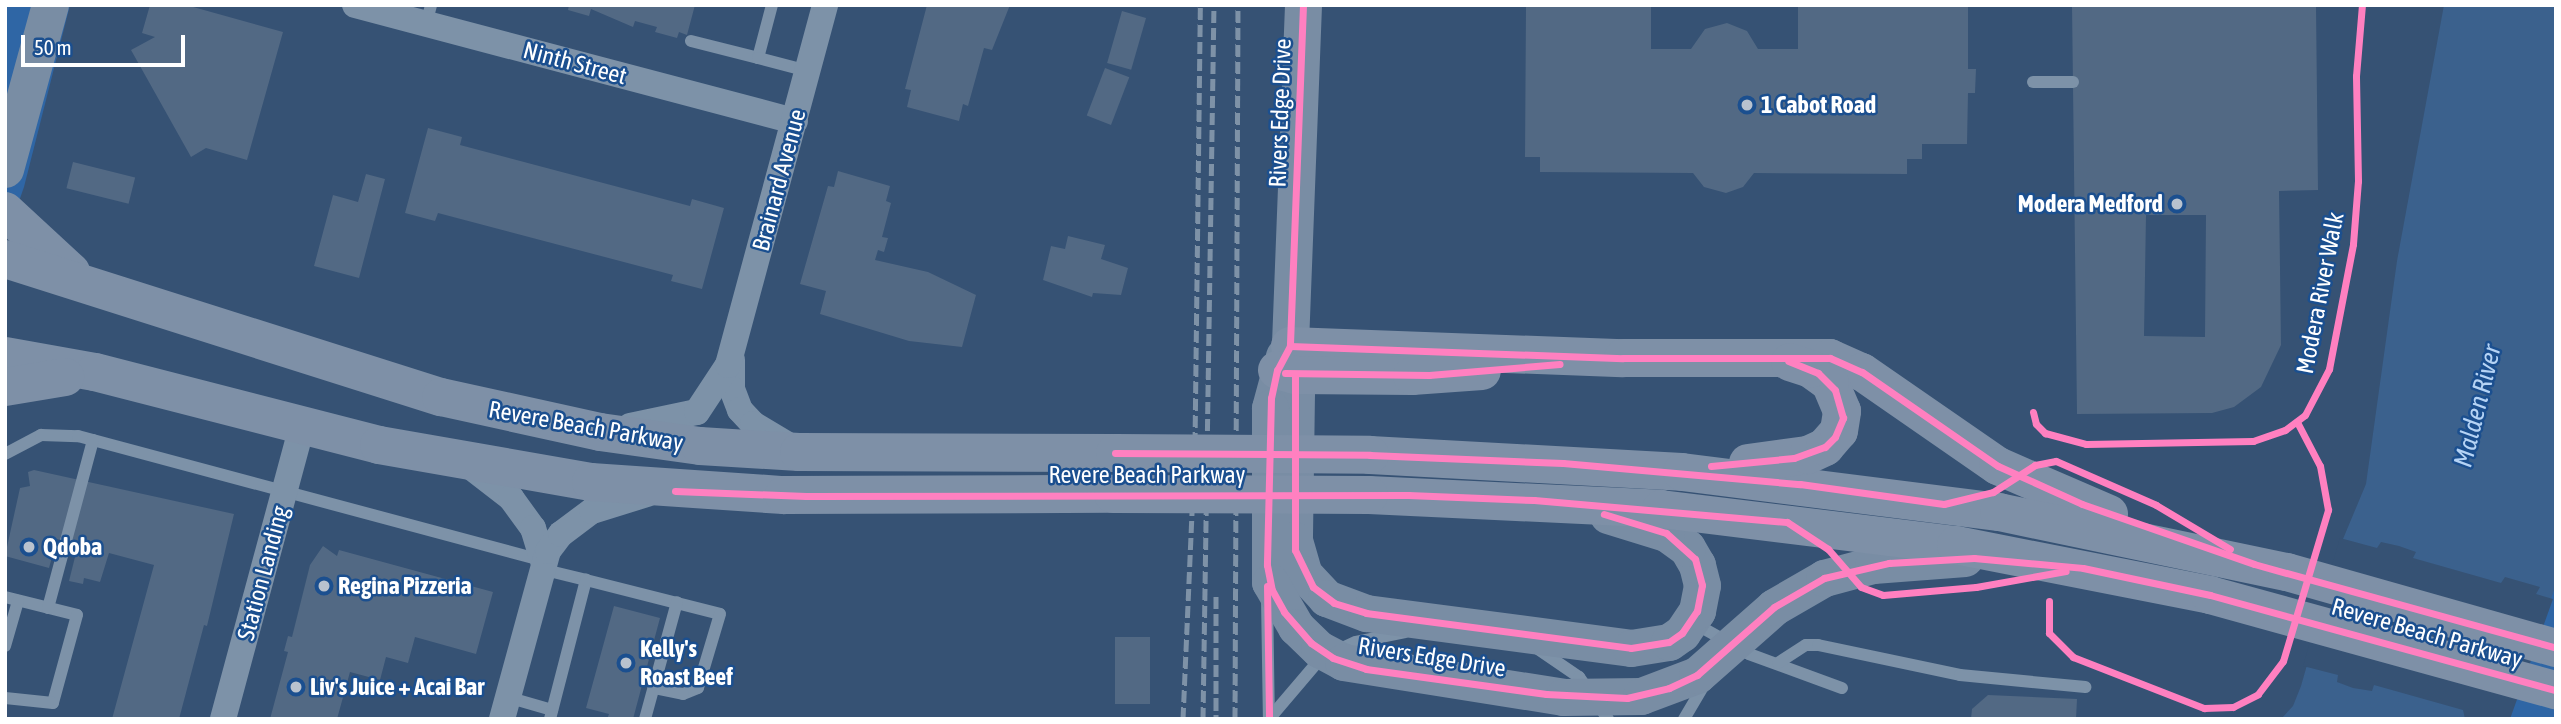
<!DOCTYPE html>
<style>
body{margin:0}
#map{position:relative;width:2561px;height:724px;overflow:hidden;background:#365274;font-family:"Asap Condensed",sans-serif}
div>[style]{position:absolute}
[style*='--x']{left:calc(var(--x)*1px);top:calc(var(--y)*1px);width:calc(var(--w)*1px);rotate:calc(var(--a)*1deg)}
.green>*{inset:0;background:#2f66a5}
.water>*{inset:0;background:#3b618d}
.pier>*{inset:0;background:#365274}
.building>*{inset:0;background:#526984;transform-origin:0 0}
.service>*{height:12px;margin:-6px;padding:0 6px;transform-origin:6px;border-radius:6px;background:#7d92a8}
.minor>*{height:26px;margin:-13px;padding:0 13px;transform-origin:13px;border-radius:13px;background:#7d92a8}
.secondary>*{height:37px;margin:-18.5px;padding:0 18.5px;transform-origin:18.5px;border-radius:18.5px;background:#798da4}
.trunk>*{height:38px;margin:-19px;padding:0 19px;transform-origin:19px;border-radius:19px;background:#7e90a7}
.rail>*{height:5px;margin-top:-2.5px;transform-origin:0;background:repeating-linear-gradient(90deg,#7e92a7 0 12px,transparent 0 17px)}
.trunk-bridge>*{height:38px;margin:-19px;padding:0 19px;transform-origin:19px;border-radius:19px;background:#7e90a7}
.cycleway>*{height:7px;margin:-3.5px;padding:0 3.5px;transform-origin:3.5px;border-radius:3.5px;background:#ff80c0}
.dots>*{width:19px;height:19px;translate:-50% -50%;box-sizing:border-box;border:4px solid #1b4f8f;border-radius:50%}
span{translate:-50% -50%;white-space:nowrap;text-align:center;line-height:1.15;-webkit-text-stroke:5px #1b4f8f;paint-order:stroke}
.street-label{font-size:24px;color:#fff}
.poi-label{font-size:24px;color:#fff;font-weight:700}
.left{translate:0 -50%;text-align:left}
.right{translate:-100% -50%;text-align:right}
.water-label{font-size:26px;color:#b5d3f5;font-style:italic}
.frame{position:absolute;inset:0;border:7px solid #fff;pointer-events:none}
.scale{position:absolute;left:21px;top:35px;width:164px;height:32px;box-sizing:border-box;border:4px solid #fff;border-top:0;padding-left:9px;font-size:21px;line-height:24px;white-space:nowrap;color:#fff;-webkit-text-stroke:5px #1b4f8f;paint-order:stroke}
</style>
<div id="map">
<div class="green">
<div style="clip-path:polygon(5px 5px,70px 5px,24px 187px,5px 241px)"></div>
<div style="clip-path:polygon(2556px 585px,2556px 719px,2506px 719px,2540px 617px)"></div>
</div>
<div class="water">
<div style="clip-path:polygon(2444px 5px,2556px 5px,2556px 585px,2506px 719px,2281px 719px,2293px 706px,2301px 686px,2343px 539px,2366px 484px,2397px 261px)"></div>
</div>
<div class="pier">
<div style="clip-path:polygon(2340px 538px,2377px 548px,2381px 542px,2399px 546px,2416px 552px,2413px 558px,2501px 583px,2505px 577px,2540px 587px,2536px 594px,2553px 599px,2510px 719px,2465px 719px,2463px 710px,2374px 685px,2372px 691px,2353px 688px,2337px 682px,2338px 675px,2303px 666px)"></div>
</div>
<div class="building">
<div style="clip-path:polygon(150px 5px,186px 5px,283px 32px,247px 160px,206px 148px,191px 157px,131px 50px,155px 37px,142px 33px)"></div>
<div style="clip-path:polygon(569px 5px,695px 5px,687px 35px,679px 32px,677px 38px,655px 32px,657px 27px,635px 21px,633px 27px,591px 9px,589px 16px,568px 10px)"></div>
<div style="clip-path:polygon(927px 5px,1010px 5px,992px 50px,984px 48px,968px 106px,963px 104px,959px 121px,907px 107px,911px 90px,905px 89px)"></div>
<div style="clip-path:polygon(1526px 5px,1651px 5px,1651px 49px,1691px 49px,1705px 29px,1727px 23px,1747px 31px,1758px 49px,1798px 49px,1798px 5px,1968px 5px,1968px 69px,1976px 69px,1975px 93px,1968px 93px,1967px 144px,1922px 144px,1922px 159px,1907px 159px,1907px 174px,1754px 173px,1743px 187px,1726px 193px,1704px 187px,1693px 173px,1540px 172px,1540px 157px,1525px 157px)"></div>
<div style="clip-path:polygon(evenodd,2072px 5px,2316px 5px,2318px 190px,2279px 191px,2281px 345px,2261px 387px,2234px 407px,2212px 413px,2077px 414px,2072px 5px,2146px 215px,2206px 215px,2205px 337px,2144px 336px,2146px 215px)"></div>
<div style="left:1122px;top:11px;width:25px;height:54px;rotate:16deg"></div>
<div style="left:1105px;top:68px;width:26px;height:51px;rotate:21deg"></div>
<div style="clip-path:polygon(428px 128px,462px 137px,460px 145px,690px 206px,692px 199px,724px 208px,702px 289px,671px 281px,673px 275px,438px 213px,435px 221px,405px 213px)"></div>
<div style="left:73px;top:162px;width:64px;height:27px;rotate:14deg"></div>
<div style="clip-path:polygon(838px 171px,890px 186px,886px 201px,891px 203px,882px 237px,888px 238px,884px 252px,878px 250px,875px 260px,928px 272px,976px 295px,962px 347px,909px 341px,820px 314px,826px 291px,800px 284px,828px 186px,834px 187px)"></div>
<div style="clip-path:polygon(366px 174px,385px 179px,359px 278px,314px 266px,333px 195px,358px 202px)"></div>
<div style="clip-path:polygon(1068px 236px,1105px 245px,1101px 259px,1128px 268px,1121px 295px,1093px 293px,1092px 297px,1043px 280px,1051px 246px,1065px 249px)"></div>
<div style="clip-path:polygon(34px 470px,234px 514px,207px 626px,204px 625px,179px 719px,112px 719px,154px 565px,109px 553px,100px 582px,84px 578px,83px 584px,69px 581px,78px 545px,57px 539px,49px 568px,5px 556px,20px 488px,30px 486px,28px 472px)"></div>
<div style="clip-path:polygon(323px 546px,337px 556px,339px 550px,493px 592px,476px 654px,415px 637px,408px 663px,386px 657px,380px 680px,350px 672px,337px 719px,270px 719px,288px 652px,284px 651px,288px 636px,292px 637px,310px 565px)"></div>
<div style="clip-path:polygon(614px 606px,660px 618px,633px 719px,607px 719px,609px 714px,586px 708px)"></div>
<div style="left:1115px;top:637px;width:35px;height:67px"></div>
<div style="clip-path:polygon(1988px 695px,2077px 699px,2076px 719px,1971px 719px,1972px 709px)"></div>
</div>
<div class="service">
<div style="--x:426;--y:24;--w:20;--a:-75"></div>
<div style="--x:691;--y:41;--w:69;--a:14.2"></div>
<div style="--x:758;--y:58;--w:55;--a:-75.2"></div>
<div style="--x:758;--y:58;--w:52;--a:14.6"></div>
<div style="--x:2033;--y:82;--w:40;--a:0"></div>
<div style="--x:5;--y:454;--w:41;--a:-27.8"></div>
<div style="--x:41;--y:435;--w:37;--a:2"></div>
<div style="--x:78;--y:436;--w:482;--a:15"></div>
<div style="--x:541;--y:569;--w:46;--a:13.7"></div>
<div style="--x:5;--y:597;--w:74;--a:14"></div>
<div style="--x:77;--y:615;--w:91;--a:105.3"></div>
<div style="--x:53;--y:703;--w:48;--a:-174.1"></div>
<div style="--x:1267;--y:597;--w:122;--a:89.1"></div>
<div style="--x:48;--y:608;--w:174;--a:-75"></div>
<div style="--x:1692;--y:622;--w:65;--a:29.3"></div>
<div style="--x:1749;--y:654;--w:99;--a:20.1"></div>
<div style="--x:5;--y:646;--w:47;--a:-73.9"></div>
<div style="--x:1538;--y:649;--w:50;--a:34.3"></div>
<div style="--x:1579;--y:677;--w:51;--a:55.4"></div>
<div style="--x:1778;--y:663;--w:33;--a:-33"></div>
<div style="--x:1806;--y:645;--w:12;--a:0"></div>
<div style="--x:1818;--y:645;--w:145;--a:11.9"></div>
<div style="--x:1960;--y:675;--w:126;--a:5.5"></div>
<div style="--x:507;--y:697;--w:47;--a:16.1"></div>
<div style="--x:550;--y:719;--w:144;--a:-75.5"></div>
<div style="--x:586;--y:580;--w:138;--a:14.2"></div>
<div style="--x:720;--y:614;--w:77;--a:106.6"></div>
<div style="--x:698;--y:688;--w:16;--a:158"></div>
<div style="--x:683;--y:694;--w:30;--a:-168"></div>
<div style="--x:645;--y:719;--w:121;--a:-74.7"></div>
<div style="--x:1269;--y:719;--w:80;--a:-49.6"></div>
<div style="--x:1321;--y:658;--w:38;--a:-25"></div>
<div style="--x:1356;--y:642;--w:50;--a:-11.5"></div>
<div style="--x:1684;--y:719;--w:45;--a:-59.5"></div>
</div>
<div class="minor">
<div style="--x:355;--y:5;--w:455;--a:14.8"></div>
<div style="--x:732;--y:360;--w:29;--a:90"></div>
<div style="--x:732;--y:389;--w:22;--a:69"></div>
<div style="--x:740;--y:410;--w:19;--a:47"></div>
<div style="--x:753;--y:424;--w:49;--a:30.8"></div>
<div style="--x:630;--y:426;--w:68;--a:-11.8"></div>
<div style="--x:697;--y:412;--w:56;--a:-56.6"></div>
<div style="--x:728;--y:365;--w:373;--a:-74.9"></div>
<div style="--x:467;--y:464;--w:56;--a:37.7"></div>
<div style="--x:511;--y:498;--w:37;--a:54"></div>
<div style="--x:533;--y:528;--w:34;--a:73"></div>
<div style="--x:223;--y:719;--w:302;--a:-74.9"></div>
<div style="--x:502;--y:719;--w:174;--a:-74.7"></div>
<div style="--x:548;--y:551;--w:21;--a:-53"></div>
<div style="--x:561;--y:534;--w:39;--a:-37"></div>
<div style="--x:592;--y:511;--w:58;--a:-17.2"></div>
</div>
<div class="secondary">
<div style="--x:1303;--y:5;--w:341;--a:92.2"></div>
<div style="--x:1290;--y:346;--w:46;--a:82.6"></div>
<div style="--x:1296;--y:392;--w:148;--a:90.8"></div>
<div style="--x:1294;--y:540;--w:35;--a:74"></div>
<div style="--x:1304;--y:574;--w:33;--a:47"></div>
<div style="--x:1326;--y:598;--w:43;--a:20.6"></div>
<div style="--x:1366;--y:613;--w:267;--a:7.5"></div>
<div style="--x:1631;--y:648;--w:38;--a:-9"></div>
<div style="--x:1669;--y:642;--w:16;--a:-35"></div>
<div style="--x:1682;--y:633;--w:27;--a:-56"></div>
<div style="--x:1697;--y:611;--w:26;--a:-79"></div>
<div style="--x:1702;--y:585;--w:21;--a:-104"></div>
<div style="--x:1697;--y:565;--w:20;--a:-120"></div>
<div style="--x:1687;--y:548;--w:26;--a:-144"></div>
<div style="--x:1666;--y:533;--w:61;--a:-162.8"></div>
<div style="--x:5;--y:169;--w:170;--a:-74.7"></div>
<div style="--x:1284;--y:356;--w:54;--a:105.1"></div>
<div style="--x:1270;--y:408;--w:174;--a:90"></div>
<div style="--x:1270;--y:582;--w:52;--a:60"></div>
<div style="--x:1296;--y:627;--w:32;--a:44"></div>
<div style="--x:1319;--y:649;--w:27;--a:28"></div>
<div style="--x:1343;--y:662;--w:223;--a:9"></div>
<div style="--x:1563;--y:697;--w:78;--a:-0.7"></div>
<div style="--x:1641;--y:696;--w:60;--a:-20.6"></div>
<div style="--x:1697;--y:675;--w:103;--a:-41.4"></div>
<div style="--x:1774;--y:607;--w:58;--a:-30.1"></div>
<div style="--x:1824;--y:578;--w:51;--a:-14.9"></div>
<div style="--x:1873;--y:565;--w:92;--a:-4.4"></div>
</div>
<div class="trunk">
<div style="--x:5;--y:211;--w:90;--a:42.7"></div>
<div style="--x:5;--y:259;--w:457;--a:17.6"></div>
<div style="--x:441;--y:397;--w:163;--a:12.4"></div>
<div style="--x:600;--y:432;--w:101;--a:8"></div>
<div style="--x:700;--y:446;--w:99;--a:3.5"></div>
<div style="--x:799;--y:452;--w:316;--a:0.2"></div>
<div style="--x:1290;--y:346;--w:333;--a:2.1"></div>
<div style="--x:1623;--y:358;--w:207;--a:0"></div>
<div style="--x:1830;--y:358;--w:35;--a:24"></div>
<div style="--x:1862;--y:372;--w:165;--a:34.7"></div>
<div style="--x:1998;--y:466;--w:121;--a:23.4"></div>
<div style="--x:5;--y:356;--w:91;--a:10.1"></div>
<div style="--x:95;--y:372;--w:293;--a:14.4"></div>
<div style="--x:379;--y:445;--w:215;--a:9.9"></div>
<div style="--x:591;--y:482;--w:193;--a:3.9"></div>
<div style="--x:784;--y:495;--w:329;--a:-0.2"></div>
<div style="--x:1277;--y:370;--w:19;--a:16"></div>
<div style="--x:1295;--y:375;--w:117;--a:0.5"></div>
<div style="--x:1412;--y:376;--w:70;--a:-4.1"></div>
<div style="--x:5;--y:387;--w:61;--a:-9.5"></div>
<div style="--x:1370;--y:455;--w:312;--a:3.1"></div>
<div style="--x:1682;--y:472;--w:320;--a:7.2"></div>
<div style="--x:1999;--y:512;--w:294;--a:11.8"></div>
<div style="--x:2287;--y:572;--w:280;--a:15.8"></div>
<div style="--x:1748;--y:463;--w:61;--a:-7.6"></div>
<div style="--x:1808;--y:455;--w:19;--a:-25"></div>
<div style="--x:1825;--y:447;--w:21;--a:-49"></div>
<div style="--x:1839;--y:431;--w:20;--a:-81"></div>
<div style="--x:1842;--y:411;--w:30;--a:-113"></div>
<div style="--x:1830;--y:383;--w:24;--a:-144"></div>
<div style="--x:1811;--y:369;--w:22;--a:-162"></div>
<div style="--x:1369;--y:495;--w:292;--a:2.7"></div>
<div style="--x:1661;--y:509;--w:297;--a:7"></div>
<div style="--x:1956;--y:545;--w:259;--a:11.1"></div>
<div style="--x:2210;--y:595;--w:359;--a:15.4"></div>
</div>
<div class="rail">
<div style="--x:1216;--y:596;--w:123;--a:90"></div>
<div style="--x:1183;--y:719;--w:275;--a:-87.5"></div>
<div style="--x:1195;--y:444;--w:439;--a:-89.3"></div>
<div style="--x:1203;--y:719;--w:714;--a:-89.12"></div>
<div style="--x:1235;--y:719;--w:714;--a:-89.76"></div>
</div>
<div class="trunk-bridge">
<div style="--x:1115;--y:453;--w:255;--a:0.4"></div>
<div style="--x:1113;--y:494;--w:256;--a:0.2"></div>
</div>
<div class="cycleway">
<div style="--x:1303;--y:5;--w:341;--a:92.2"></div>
<div style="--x:1290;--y:346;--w:27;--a:118"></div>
<div style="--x:1277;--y:370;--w:29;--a:102"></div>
<div style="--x:1271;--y:398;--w:167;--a:91.4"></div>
<div style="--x:1267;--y:565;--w:25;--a:79"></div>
<div style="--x:1272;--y:590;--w:25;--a:61"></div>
<div style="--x:1284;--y:612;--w:41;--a:48.9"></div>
<div style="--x:1311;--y:643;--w:27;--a:34"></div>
<div style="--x:1333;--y:658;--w:35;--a:18"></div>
<div style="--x:1366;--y:669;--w:182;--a:7.9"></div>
<div style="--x:1546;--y:694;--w:81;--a:2.8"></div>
<div style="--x:1627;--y:698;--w:43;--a:-13.4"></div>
<div style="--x:1669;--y:688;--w:31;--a:-25"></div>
<div style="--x:1697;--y:675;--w:103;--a:-41.4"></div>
<div style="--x:1774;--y:607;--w:58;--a:-30.1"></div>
<div style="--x:1824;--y:578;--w:67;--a:-13"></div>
<div style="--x:1889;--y:563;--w:85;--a:-3.4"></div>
<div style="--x:1974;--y:558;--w:109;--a:5.2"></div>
<div style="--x:2083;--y:568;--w:130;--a:12"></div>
<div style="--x:2210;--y:595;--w:359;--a:15.4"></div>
<div style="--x:1290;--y:346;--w:333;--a:2.1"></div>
<div style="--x:1623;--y:358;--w:207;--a:0"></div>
<div style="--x:1830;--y:358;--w:35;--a:24"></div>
<div style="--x:1862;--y:372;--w:165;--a:34.7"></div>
<div style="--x:1998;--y:466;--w:92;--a:24.3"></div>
<div style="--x:2082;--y:504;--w:182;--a:19.2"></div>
<div style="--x:2254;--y:564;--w:313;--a:15.5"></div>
<div style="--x:1285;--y:373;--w:144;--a:0.8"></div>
<div style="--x:1429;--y:375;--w:131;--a:-4.8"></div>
<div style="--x:1295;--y:375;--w:175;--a:90"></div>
<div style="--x:1295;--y:550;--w:41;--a:64.1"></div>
<div style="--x:1313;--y:587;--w:26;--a:37"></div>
<div style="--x:1334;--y:603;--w:34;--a:17"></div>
<div style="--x:1366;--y:613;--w:267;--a:7.5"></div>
<div style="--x:1631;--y:648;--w:38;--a:-9"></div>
<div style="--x:1669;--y:642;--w:16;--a:-35"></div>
<div style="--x:1682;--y:633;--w:27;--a:-56"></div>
<div style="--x:1697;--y:611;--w:26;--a:-79"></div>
<div style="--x:1702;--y:585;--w:27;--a:-105"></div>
<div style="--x:1695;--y:559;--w:39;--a:-138"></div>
<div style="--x:1666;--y:533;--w:65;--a:-163"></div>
<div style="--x:2033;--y:412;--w:12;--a:76"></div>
<div style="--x:2036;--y:424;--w:13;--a:45"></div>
<div style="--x:2045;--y:433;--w:42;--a:15"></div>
<div style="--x:2086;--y:444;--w:167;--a:-1"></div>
<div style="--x:2253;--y:441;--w:34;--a:-19"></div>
<div style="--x:2285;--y:430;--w:25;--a:-37"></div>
<div style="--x:2305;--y:415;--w:52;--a:-62.4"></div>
<div style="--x:2329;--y:369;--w:127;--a:-79.1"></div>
<div style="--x:2353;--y:244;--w:63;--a:-85.5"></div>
<div style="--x:2358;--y:181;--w:105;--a:-91.1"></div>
<div style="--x:2356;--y:76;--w:71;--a:-85.2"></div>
<div style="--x:1115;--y:453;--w:255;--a:0.4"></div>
<div style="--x:1370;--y:455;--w:193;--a:2.4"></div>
<div style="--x:1563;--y:463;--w:238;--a:5.1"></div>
<div style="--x:1800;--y:484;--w:145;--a:7.9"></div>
<div style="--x:1944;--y:504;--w:50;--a:-13.8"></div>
<div style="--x:1993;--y:492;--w:50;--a:-32.7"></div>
<div style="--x:2035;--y:465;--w:21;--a:-11"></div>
<div style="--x:2056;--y:461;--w:109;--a:23.7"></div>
<div style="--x:2156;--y:505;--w:86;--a:30.7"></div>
<div style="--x:1711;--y:466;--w:83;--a:-5.5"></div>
<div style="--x:1794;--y:458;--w:33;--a:-20"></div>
<div style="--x:1825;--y:447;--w:14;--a:-45"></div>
<div style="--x:1835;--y:437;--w:21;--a:-67"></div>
<div style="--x:1843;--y:418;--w:29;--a:-106"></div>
<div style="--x:1835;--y:390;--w:24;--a:-135"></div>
<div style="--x:1818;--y:373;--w:32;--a:-158"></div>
<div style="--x:675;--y:491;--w:131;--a:2.2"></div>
<div style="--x:806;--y:496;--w:602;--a:-0.1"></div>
<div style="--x:1408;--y:495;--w:126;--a:2.3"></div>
<div style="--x:1534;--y:500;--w:254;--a:5"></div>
<div style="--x:1787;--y:522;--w:49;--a:33.4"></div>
<div style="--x:1828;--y:549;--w:50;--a:49"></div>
<div style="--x:1861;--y:587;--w:23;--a:20"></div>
<div style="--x:1883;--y:595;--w:93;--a:-4.9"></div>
<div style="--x:1976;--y:587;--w:91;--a:-10.1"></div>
<div style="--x:1267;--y:586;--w:133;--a:89.1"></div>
<div style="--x:2049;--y:601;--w:32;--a:90"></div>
<div style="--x:2049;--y:633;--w:34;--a:45"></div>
<div style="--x:2073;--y:657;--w:141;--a:21.3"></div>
<div style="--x:2204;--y:708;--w:29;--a:-2"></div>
<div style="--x:2233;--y:707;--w:28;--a:-27"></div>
<div style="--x:2258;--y:694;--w:41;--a:-52.9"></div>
<div style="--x:2283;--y:661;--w:158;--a:-73.4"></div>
<div style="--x:2328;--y:510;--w:45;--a:-100.3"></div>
<div style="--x:2320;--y:466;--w:50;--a:-117.6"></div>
</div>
<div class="dots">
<div style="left:1747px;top:105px;background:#b9c2ce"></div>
<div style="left:2177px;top:204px;background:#b9c2ce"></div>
<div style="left:29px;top:547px;background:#b9c2ce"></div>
<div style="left:324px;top:586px;background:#b9c2ce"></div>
<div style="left:626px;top:663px;background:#b9c2ce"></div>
<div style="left:296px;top:687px;background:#b9c2ce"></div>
</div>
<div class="street-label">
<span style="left:575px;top:63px;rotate:15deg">Ninth Street</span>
<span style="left:1280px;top:113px;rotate:-88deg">Rivers Edge Drive</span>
<span style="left:779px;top:180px;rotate:-75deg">Brainard Avenue</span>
<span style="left:2320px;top:293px;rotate:-79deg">Modera River Walk</span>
<span style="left:586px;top:426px;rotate:10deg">Revere Beach Parkway</span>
<span style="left:1147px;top:475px">Revere Beach Parkway</span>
<span style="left:263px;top:573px;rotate:-75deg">Station Landing</span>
<span style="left:2427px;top:633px;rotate:16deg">Revere Beach Parkway</span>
<span style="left:1432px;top:657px;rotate:9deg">Rivers Edge Drive</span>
</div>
<div class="poi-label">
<span class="left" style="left:1761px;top:105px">1 Cabot Road</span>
<span class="right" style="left:2163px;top:204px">Modera Medford</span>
<span class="left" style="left:43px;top:547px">Qdoba</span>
<span class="left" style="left:338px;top:586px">Regina Pizzeria</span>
<span class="left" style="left:640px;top:663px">Kelly's<br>Roast Beef</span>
<span class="left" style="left:310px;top:687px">Liv's Juice + Acai Bar</span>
</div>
<div class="water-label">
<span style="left:2478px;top:406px;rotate:-76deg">Malden River</span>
</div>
<div class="frame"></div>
<div class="scale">50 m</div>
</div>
